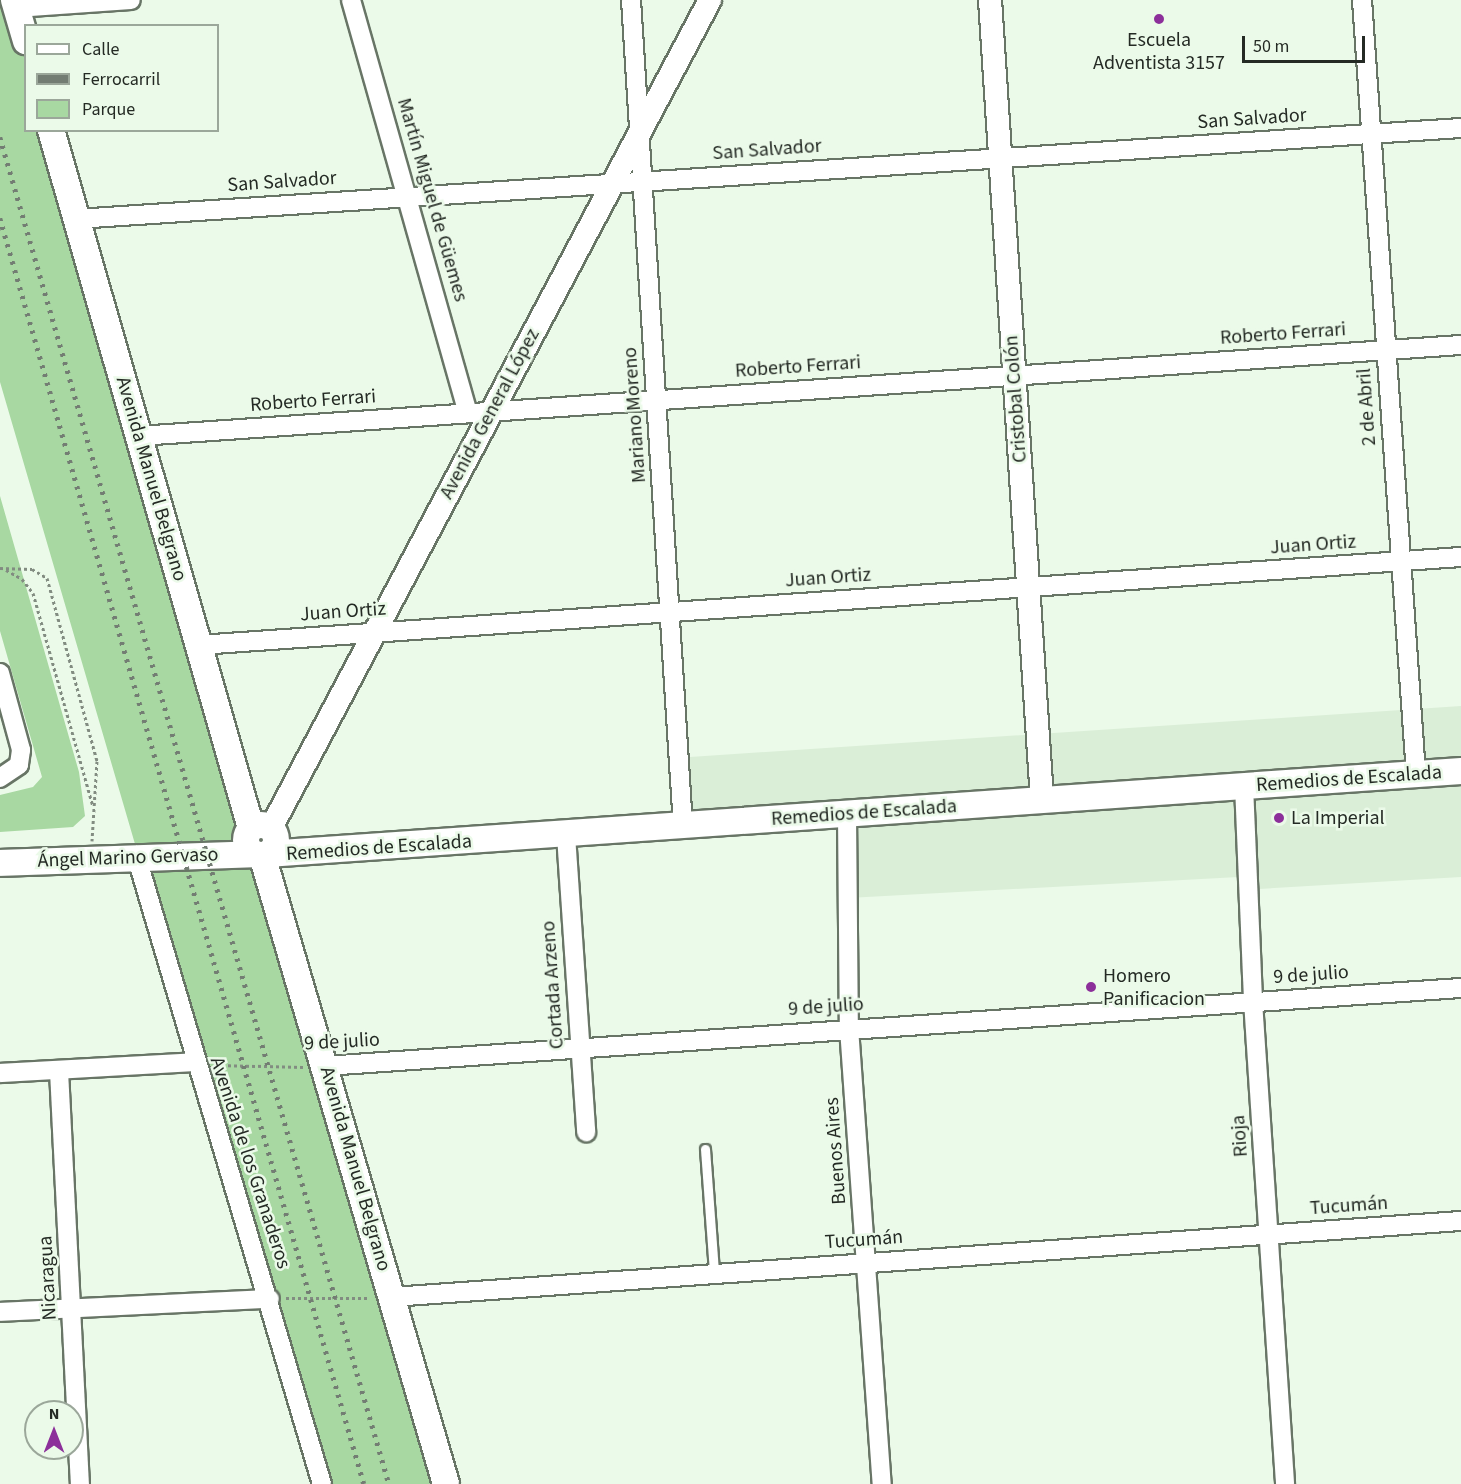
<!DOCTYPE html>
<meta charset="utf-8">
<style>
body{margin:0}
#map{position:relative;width:1461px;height:1484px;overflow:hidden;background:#ebfae9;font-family:"Source Sans 3",sans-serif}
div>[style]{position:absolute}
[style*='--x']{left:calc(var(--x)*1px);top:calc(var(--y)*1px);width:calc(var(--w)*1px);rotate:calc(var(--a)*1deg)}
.built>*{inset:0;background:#daeed7}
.green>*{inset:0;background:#a8d8a2}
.path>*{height:3px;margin-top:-1.5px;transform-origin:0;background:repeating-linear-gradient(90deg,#828c81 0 3px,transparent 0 6px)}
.roads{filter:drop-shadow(2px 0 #687566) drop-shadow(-2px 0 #687566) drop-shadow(0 2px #687566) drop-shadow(0 -2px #687566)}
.service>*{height:9px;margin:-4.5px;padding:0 4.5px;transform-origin:4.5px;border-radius:4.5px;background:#fff}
.minor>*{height:18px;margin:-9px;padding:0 9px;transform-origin:9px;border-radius:9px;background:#fff}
.tertiary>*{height:22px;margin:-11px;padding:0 11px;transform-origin:11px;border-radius:11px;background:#fff}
.secondary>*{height:26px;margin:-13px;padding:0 13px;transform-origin:13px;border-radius:13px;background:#fff}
.secondary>.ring{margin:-13px;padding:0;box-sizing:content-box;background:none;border:26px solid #fff;border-radius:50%}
.rail>*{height:4.5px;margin-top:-2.25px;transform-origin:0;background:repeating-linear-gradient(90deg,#737d73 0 3px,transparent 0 9px)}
.dots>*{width:16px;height:16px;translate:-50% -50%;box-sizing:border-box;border:3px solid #ebfae9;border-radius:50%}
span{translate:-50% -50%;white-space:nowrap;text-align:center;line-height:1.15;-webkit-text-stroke:5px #ebfae9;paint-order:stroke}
.poi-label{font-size:20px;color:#242a24}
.left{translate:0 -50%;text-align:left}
.street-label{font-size:20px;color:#242a24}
.legend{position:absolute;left:24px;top:24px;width:195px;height:108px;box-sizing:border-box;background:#ebfae9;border:2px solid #9ba79a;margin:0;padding:8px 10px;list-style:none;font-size:18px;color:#242a24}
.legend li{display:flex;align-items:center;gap:12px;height:30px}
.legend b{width:30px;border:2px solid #9ba79a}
.north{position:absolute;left:24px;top:1400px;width:60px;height:60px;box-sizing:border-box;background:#ebfae9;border:2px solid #9ba79a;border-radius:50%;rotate:0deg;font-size:16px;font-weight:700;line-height:24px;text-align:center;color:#242a24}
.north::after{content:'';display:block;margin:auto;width:21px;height:27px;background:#8c2f9a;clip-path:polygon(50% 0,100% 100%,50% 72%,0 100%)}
.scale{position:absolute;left:1242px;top:36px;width:123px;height:27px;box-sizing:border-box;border:3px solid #242a24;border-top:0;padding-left:8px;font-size:18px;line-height:21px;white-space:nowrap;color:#242a24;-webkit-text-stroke:4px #ebfae9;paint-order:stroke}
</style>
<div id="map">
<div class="built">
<div style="clip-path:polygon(1461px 706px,1461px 877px,1259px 889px,1257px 876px,848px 898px,847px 814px,683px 826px,690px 757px)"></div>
</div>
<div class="green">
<div style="clip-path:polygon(0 0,14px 0,25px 41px,26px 130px,51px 131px,251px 828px,446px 1484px,322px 1484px,0 382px)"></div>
<div style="clip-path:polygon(0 496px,79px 772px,85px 816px,73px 827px,0 832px,0 795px,33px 787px,42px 777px,0 631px)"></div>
</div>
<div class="path">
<div style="--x:0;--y:568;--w:32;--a:2"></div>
<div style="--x:32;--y:569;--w:17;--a:31"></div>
<div style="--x:47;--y:578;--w:190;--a:74.7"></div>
<div style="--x:97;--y:761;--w:80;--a:93.6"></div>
<div style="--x:6;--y:570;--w:18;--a:29"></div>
<div style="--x:22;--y:579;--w:18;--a:52"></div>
<div style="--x:33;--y:593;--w:221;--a:74.3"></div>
<div style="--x:216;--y:1065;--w:87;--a:1.3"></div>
<div style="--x:286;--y:1298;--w:84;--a:0"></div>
</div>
<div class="roads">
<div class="service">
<div style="--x:705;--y:1149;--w:124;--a:85.8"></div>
</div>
<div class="minor">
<div style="--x:351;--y:0;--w:429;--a:74.2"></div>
<div style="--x:631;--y:0;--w:828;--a:86.4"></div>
<div style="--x:1362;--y:0;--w:776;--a:86.01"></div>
<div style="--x:16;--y:8;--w:115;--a:-4"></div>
<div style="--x:76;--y:219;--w:1388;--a:-3.76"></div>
<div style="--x:139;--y:436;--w:1325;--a:-3.94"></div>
<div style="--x:199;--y:645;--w:1265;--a:-3.99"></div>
<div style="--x:0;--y:673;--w:80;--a:74.7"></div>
<div style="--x:21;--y:750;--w:15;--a:98"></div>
<div style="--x:19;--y:765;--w:23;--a:146"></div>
<div style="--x:1244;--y:785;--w:216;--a:87.6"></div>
<div style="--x:1253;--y:1001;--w:484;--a:86.2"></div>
<div style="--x:847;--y:814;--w:214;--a:89.5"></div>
<div style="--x:849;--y:1028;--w:457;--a:85.9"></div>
<div style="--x:566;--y:835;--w:298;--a:86.1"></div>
<div style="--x:136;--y:855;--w:656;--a:73.53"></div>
<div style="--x:325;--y:1066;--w:1139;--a:-3.93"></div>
<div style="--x:59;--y:1071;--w:414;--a:87.1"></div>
<div style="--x:0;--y:1073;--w:195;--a:-3.2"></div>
<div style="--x:392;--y:1297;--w:1072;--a:-4.07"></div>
<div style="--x:0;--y:1312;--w:270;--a:-2.8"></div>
</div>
<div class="tertiary">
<div style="--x:990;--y:0;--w:801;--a:86.28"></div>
<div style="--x:271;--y:828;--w:937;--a:-62.07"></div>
</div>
<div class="secondary">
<div style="--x:14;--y:0;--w:43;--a:73.7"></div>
<div style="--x:51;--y:130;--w:726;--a:74.01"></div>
<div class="ring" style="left:246px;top:825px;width:4px;height:4px"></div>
<div style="--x:267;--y:854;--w:1197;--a:-3.98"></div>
<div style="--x:262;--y:855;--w:655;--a:73.69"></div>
<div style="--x:0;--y:863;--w:255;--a:-2"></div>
</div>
</div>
<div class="rail">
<div style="--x:0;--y:137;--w:1402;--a:73.89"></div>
<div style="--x:0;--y:218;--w:1317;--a:73.96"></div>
</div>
<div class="dots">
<div style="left:1159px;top:19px;background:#8c2f9a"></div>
<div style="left:1279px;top:818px;background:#8c2f9a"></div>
<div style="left:1091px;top:987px;background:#8c2f9a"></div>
</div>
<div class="poi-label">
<span style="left:1159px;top:52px">Escuela<br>Adventista 3157</span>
<span class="left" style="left:1291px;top:818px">La Imperial</span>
<span class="left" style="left:1103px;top:988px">Homero<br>Panificacion</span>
</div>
<div class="street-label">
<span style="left:1252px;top:119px;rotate:-4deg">San Salvador</span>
<span style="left:767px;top:150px;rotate:-4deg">San Salvador</span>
<span style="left:282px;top:182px;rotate:-4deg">San Salvador</span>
<span style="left:432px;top:200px;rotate:74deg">Martín Miguel de Güemes</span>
<span style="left:1283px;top:334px;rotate:-4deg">Roberto Ferrari</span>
<span style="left:798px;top:367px;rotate:-4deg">Roberto Ferrari</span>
<span style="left:1016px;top:399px;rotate:-94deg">Cristobal Colón</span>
<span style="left:313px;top:401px;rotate:-4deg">Roberto Ferrari</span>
<span style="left:1367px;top:407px;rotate:-94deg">2 de Abril</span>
<span style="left:490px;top:414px;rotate:-62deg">Avenida General López</span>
<span style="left:635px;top:415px;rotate:-94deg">Mariano Moreno</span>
<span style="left:151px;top:479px;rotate:74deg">Avenida Manuel Belgrano</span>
<span style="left:1313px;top:545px;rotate:-4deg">Juan Ortiz</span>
<span style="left:828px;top:578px;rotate:-4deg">Juan Ortiz</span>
<span style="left:343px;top:612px;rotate:-4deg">Juan Ortiz</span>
<span style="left:1349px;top:779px;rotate:-4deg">Remedios de Escalada</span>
<span style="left:864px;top:813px;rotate:-4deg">Remedios de Escalada</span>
<span style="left:379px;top:848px;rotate:-4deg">Remedios de Escalada</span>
<span style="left:128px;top:858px;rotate:-2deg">Ángel Marino Gervaso</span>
<span style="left:1311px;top:975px;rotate:-4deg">9 de julio</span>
<span style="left:553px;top:985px;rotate:-94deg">Cortada Arzeno</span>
<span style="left:826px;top:1007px;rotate:-4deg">9 de julio</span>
<span style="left:342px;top:1042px;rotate:-3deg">9 de julio</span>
<span style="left:1240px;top:1136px;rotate:-94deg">Rioja</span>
<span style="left:836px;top:1151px;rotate:-94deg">Buenos Aires</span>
<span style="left:250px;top:1163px;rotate:72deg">Avenida de los Granaderos</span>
<span style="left:355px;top:1169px;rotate:74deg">Avenida Manuel Belgrano</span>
<span style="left:1349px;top:1206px;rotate:-4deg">Tucumán</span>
<span style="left:864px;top:1240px;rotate:-4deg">Tucumán</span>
<span style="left:48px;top:1278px;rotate:-93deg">Nicaragua</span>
</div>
<ul class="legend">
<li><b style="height:8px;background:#fff"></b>Calle</li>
<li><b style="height:8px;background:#737d73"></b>Ferrocarril</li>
<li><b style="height:16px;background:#a8d8a2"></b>Parque</li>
</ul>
<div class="north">N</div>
<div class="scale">50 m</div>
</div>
